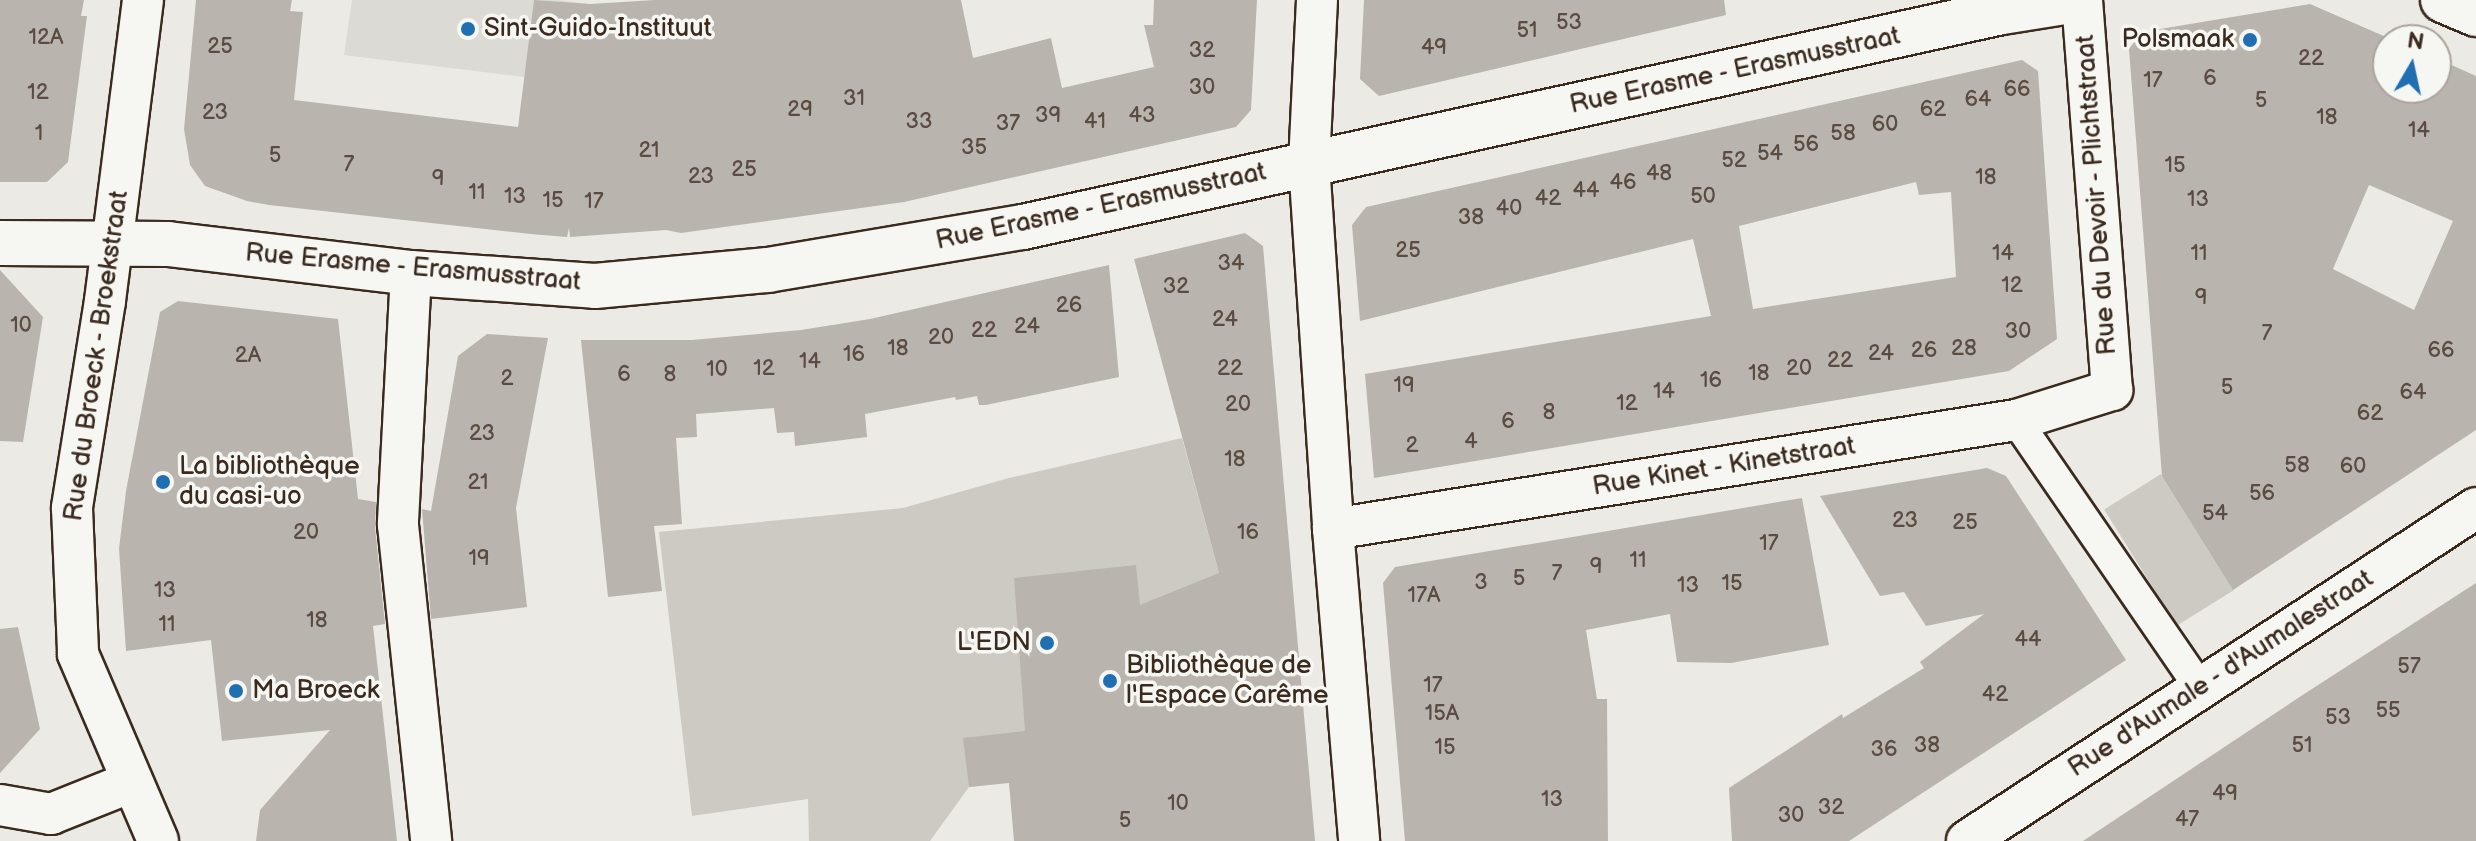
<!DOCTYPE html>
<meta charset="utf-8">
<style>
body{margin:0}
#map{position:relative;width:2476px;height:841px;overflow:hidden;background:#ebeae5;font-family:"Balsamiq Sans",sans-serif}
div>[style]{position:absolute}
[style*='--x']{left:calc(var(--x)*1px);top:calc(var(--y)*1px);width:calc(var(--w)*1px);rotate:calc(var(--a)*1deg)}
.built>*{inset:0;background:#dcdad4}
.green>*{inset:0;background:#cdcac4;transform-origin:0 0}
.building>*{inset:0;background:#bab4ae}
.roads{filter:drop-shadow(2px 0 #3b2a1e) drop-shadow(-2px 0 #3b2a1e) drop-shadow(0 2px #3b2a1e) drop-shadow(0 -2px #3b2a1e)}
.pedestrian>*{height:30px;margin:-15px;padding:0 15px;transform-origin:15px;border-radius:15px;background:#f6f6f2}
.minor>*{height:40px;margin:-20px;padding:0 20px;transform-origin:20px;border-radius:20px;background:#f6f6f2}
.tertiary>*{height:44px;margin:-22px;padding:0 22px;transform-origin:22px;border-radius:22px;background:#f6f6f2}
.dots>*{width:22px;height:22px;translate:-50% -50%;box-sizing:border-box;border:4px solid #f6f6f2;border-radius:50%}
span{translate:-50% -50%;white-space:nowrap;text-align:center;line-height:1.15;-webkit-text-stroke:7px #f6f6f2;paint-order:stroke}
.number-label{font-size:22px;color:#5b4c42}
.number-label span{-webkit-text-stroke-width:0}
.poi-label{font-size:26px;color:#3b2a1e}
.left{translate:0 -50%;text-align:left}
.right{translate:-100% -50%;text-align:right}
.street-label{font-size:26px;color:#3b2a1e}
.north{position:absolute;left:2372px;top:24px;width:80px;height:80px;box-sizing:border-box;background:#f6f6f2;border:2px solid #aba49d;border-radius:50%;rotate:9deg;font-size:22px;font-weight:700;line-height:32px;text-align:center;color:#3b2a1e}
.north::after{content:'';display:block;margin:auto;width:28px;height:36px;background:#1f6fb2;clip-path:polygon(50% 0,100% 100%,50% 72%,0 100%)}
</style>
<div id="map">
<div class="built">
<div style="clip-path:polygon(352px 0,557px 0,590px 4px,582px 84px,344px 55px)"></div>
</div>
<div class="green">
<div style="clip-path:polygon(1182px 438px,1219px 573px,1013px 782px,969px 787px,930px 841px,809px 841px,808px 799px,692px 816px,659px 532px,903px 508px,1009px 478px)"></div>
<div style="left:2161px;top:474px;width:137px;height:67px;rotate:58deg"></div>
</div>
<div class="building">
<div style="clip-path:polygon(0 0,84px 0,81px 16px,87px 16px,68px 162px,47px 182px,0 182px)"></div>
<div style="clip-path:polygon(196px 0,292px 0,290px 11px,303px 12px,294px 100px,518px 127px,534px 0,590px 4px,655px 0,961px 0,973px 58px,1051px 38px,1062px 88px,1154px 67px,1144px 25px,1153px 25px,1154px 0,1257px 0,1251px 110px,1236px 127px,904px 202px,681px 233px,666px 230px,570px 237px,569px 228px,567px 237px,531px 234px,269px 205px,247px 201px,205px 186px,190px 165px,184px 129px)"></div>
<div style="clip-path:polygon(1364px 0,1724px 0,1726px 15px,1379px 96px,1360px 79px)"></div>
<div style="clip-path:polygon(evenodd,2310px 4px,2393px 40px,2388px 40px,2388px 88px,2436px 88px,2436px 58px,2476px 76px,2476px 430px,2233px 590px,2162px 476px,2129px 49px,2142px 32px,2310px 4px,2369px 185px,2453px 221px,2414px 310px,2333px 269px,2369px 185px)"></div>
<div style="clip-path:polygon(evenodd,2022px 60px,2038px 71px,2057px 339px,2009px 371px,1374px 478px,1365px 374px,1711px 316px,1693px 239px,1360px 321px,1352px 225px,1366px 207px,2022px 60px,1916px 182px,1919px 195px,1951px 192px,1956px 277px,1753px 309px,1739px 226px,1916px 182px)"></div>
<div style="clip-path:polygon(1245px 233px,1263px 246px,1315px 841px,1014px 841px,1009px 783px,969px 787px,963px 738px,1025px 731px,1014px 578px,1136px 565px,1140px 605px,1219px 573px,1134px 259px)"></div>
<div style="clip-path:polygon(1109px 265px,1119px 377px,986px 405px,979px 405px,977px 396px,956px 400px,955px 397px,865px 414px,867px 437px,795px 446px,794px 432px,777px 433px,774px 408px,696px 414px,697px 437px,676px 438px,682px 524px,654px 526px,662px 591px,608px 597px,581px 340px,692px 340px,801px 330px,870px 319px)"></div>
<div style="clip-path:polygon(0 270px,43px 317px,23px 442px,0 441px)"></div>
<div style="clip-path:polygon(178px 301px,338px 319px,358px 499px,376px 502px,375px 527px,385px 624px,373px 626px,397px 841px,256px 841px,260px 810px,330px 730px,222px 741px,211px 640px,126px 651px,119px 549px,126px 491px,160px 312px)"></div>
<div style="clip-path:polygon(487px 334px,548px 338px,516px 508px,527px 607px,431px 619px,422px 509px,431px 511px,458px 356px)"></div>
<div style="clip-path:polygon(1987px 468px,2006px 476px,2126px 660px,1849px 841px,1732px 841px,1729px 788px,1842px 714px,1843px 718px,1924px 668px,1920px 662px,1984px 614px,1926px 626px,1904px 592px,1880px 596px,1820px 496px)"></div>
<div style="clip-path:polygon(1802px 498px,1829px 645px,1731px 663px,1677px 662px,1670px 614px,1586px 630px,1597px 699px,1607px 699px,1608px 841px,1405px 841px,1383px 583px,1395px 567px)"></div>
<div style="clip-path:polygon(2476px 583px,2476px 841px,2083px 841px,2298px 698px)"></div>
<div style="clip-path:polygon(18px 627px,40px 729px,0 773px,0 629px)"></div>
</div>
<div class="roads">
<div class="pedestrian">
<div style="--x:2016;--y:420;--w:325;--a:55.5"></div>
</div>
<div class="minor">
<div style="--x:143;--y:0;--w:303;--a:97.2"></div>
<div style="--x:105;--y:301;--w:210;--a:99.1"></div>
<div style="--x:72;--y:508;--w:146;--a:87.6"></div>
<div style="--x:78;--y:654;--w:203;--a:66.8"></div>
<div style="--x:1317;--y:0;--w:163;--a:92.8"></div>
<div style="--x:1309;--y:163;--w:367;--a:86.2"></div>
<div style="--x:1333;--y:529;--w:313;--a:85.2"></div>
<div style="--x:411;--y:273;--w:252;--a:93"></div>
<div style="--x:398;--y:525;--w:318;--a:84"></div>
<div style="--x:1333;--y:529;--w:692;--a:-9.07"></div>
<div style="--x:2016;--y:420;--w:101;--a:-17.4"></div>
<div style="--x:2112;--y:390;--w:391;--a:-94.4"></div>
<div style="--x:0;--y:805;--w:52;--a:10"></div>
<div style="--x:51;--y:814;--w:86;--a:-21.8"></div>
<div style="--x:1967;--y:841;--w:608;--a:-33.19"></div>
</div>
<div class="tertiary">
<div style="--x:2443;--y:0;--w:36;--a:23"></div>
<div style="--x:0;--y:243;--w:168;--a:0.3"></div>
<div style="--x:168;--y:244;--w:245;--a:6.8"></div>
<div style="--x:411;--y:273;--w:184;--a:4"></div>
<div style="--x:595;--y:286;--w:174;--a:-5.3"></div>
<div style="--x:768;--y:270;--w:259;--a:-9.6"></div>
<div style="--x:1023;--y:227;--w:1002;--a:-12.39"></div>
<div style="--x:2002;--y:12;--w:76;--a:-9.1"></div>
</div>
</div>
<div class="dots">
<div style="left:468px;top:29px;background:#1f6fb2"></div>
<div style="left:2250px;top:40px;background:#1f6fb2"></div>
<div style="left:163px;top:482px;background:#1f6fb2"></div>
<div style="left:1047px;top:643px;background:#1f6fb2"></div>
<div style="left:1110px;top:681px;background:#1f6fb2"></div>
<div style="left:236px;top:691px;background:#1f6fb2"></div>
</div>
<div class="number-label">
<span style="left:1569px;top:23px">53</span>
<span style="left:1527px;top:31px">51</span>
<span style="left:46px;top:38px">12A</span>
<span style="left:220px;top:47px">25</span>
<span style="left:1434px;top:48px">49</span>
<span style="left:1202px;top:51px">32</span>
<span style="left:2311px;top:59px">22</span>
<span style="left:2210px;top:79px">6</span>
<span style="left:2153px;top:81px">17</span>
<span style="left:1202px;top:88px">30</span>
<span style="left:2017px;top:90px">66</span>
<span style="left:38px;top:93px">12</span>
<span style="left:854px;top:99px">31</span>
<span style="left:1978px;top:100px">64</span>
<span style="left:2261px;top:101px">5</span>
<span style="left:800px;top:110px">29</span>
<span style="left:1933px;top:110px">62</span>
<span style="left:215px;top:113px">23</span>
<span style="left:1048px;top:116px">39</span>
<span style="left:1142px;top:116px">43</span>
<span style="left:2327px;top:118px">18</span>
<span style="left:919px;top:122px">33</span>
<span style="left:1095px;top:122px">41</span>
<span style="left:1008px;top:124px">37</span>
<span style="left:1885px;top:125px">60</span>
<span style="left:2419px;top:131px">14</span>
<span style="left:39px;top:134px">1</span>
<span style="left:1843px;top:134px">58</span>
<span style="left:1806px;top:145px">56</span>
<span style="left:974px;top:148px">35</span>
<span style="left:649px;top:151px">21</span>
<span style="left:1770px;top:154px">54</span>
<span style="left:275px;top:156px">5</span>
<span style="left:1734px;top:161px">52</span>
<span style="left:349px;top:165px">7</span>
<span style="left:2175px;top:166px">15</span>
<span style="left:744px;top:170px">25</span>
<span style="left:1659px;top:174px">48</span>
<span style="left:701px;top:177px">23</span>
<span style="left:1986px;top:178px">18</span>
<span style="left:438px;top:179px">9</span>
<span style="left:1623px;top:183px">46</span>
<span style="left:1586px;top:191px">44</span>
<span style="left:477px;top:193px">11</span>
<span style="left:515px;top:197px">13</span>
<span style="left:1703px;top:197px">50</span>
<span style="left:1548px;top:199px">42</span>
<span style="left:2198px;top:200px">13</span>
<span style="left:553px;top:201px">15</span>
<span style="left:594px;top:202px">17</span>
<span style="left:1509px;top:209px">40</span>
<span style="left:1471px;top:218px">38</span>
<span style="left:1408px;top:251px">25</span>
<span style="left:2003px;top:254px">14</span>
<span style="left:2199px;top:254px">11</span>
<span style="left:1231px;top:264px">34</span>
<span style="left:2012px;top:286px">12</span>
<span style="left:1176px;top:287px">32</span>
<span style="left:2201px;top:298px">9</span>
<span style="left:1069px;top:306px">26</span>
<span style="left:1225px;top:320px">24</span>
<span style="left:21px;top:326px">10</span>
<span style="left:1027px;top:327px">24</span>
<span style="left:984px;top:331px">22</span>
<span style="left:2018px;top:332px">30</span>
<span style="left:2267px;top:334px">7</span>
<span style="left:941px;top:338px">20</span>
<span style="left:898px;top:349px">18</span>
<span style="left:1964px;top:349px">28</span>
<span style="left:1924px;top:351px">26</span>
<span style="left:2441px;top:351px">66</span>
<span style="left:1881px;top:354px">24</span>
<span style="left:854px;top:355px">16</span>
<span style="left:248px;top:356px">2A</span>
<span style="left:1840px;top:361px">22</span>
<span style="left:810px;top:362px">14</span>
<span style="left:764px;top:369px">12</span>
<span style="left:1230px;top:369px">22</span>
<span style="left:1799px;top:369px">20</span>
<span style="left:717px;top:370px">10</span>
<span style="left:1759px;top:374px">18</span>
<span style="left:624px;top:375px">6</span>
<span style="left:670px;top:375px">8</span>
<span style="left:507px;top:379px">2</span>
<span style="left:1711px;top:381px">16</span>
<span style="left:1404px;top:386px">19</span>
<span style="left:2227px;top:388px">5</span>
<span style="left:1664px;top:392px">14</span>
<span style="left:2413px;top:393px">64</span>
<span style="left:1627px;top:404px">12</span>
<span style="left:1238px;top:405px">20</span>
<span style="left:1549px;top:413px">8</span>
<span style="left:2370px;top:414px">62</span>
<span style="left:1508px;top:422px">6</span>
<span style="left:482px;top:434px">23</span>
<span style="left:1471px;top:442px">4</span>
<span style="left:1412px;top:446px">2</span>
<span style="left:1235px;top:460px">18</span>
<span style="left:2297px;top:466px">58</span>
<span style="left:2353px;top:467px">60</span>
<span style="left:478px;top:483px">21</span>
<span style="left:2262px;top:494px">56</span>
<span style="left:2215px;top:514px">54</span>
<span style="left:1905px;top:521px">23</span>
<span style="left:1965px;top:523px">25</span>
<span style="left:306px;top:533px">20</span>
<span style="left:1248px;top:533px">16</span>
<span style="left:1769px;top:544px">17</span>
<span style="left:479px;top:559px">19</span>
<span style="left:1638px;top:561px">11</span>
<span style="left:1596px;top:567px">9</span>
<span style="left:1557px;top:574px">7</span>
<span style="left:1519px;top:579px">5</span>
<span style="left:1481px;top:583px">3</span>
<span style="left:1732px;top:584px">15</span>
<span style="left:1688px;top:586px">13</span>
<span style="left:165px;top:591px">13</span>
<span style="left:1424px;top:596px">17A</span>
<span style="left:317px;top:621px">18</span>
<span style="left:167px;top:625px">11</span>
<span style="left:2028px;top:640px">44</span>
<span style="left:2409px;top:667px">57</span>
<span style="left:1433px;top:686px">17</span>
<span style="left:1995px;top:695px">42</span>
<span style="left:2388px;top:711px">55</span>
<span style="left:1442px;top:714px">15A</span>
<span style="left:2338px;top:718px">53</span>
<span style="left:1927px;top:746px">38</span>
<span style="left:2302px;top:746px">51</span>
<span style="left:1445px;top:748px">15</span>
<span style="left:1884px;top:750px">36</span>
<span style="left:2225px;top:794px">49</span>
<span style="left:1552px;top:800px">13</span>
<span style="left:1178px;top:804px">10</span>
<span style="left:1831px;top:808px">32</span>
<span style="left:1791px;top:816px">30</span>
<span style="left:2187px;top:820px">47</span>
<span style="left:1125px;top:821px">5</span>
</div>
<div class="poi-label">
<span class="left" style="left:484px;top:29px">Sint-Guido-Instituut</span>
<span class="right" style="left:2234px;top:40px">Polsmaak</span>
<span class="left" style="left:179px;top:482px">La bibliothèque<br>du casi-uo</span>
<span class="right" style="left:1031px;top:643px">L'EDN</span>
<span class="left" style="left:1126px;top:681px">Bibliothèque de<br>l'Espace Carême</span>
<span class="left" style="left:252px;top:691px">Ma Broeck</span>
</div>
<div class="street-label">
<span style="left:1735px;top:71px;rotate:-12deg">Rue Erasme - Erasmusstraat</span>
<span style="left:2097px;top:195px;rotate:-94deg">Rue du Devoir - Plichtstraat</span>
<span style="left:1101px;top:207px;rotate:-12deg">Rue Erasme - Erasmusstraat</span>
<span style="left:413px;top:268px;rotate:5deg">Rue Erasme - Erasmusstraat</span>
<span style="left:97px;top:356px;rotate:-82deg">Rue du Broeck - Broekstraat</span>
<span style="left:1724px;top:467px;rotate:-9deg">Rue Kinet - Kinetstraat</span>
<span style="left:2221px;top:674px;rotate:-33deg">Rue d'Aumale - d'Aumalestraat</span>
</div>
<div class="north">N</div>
</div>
